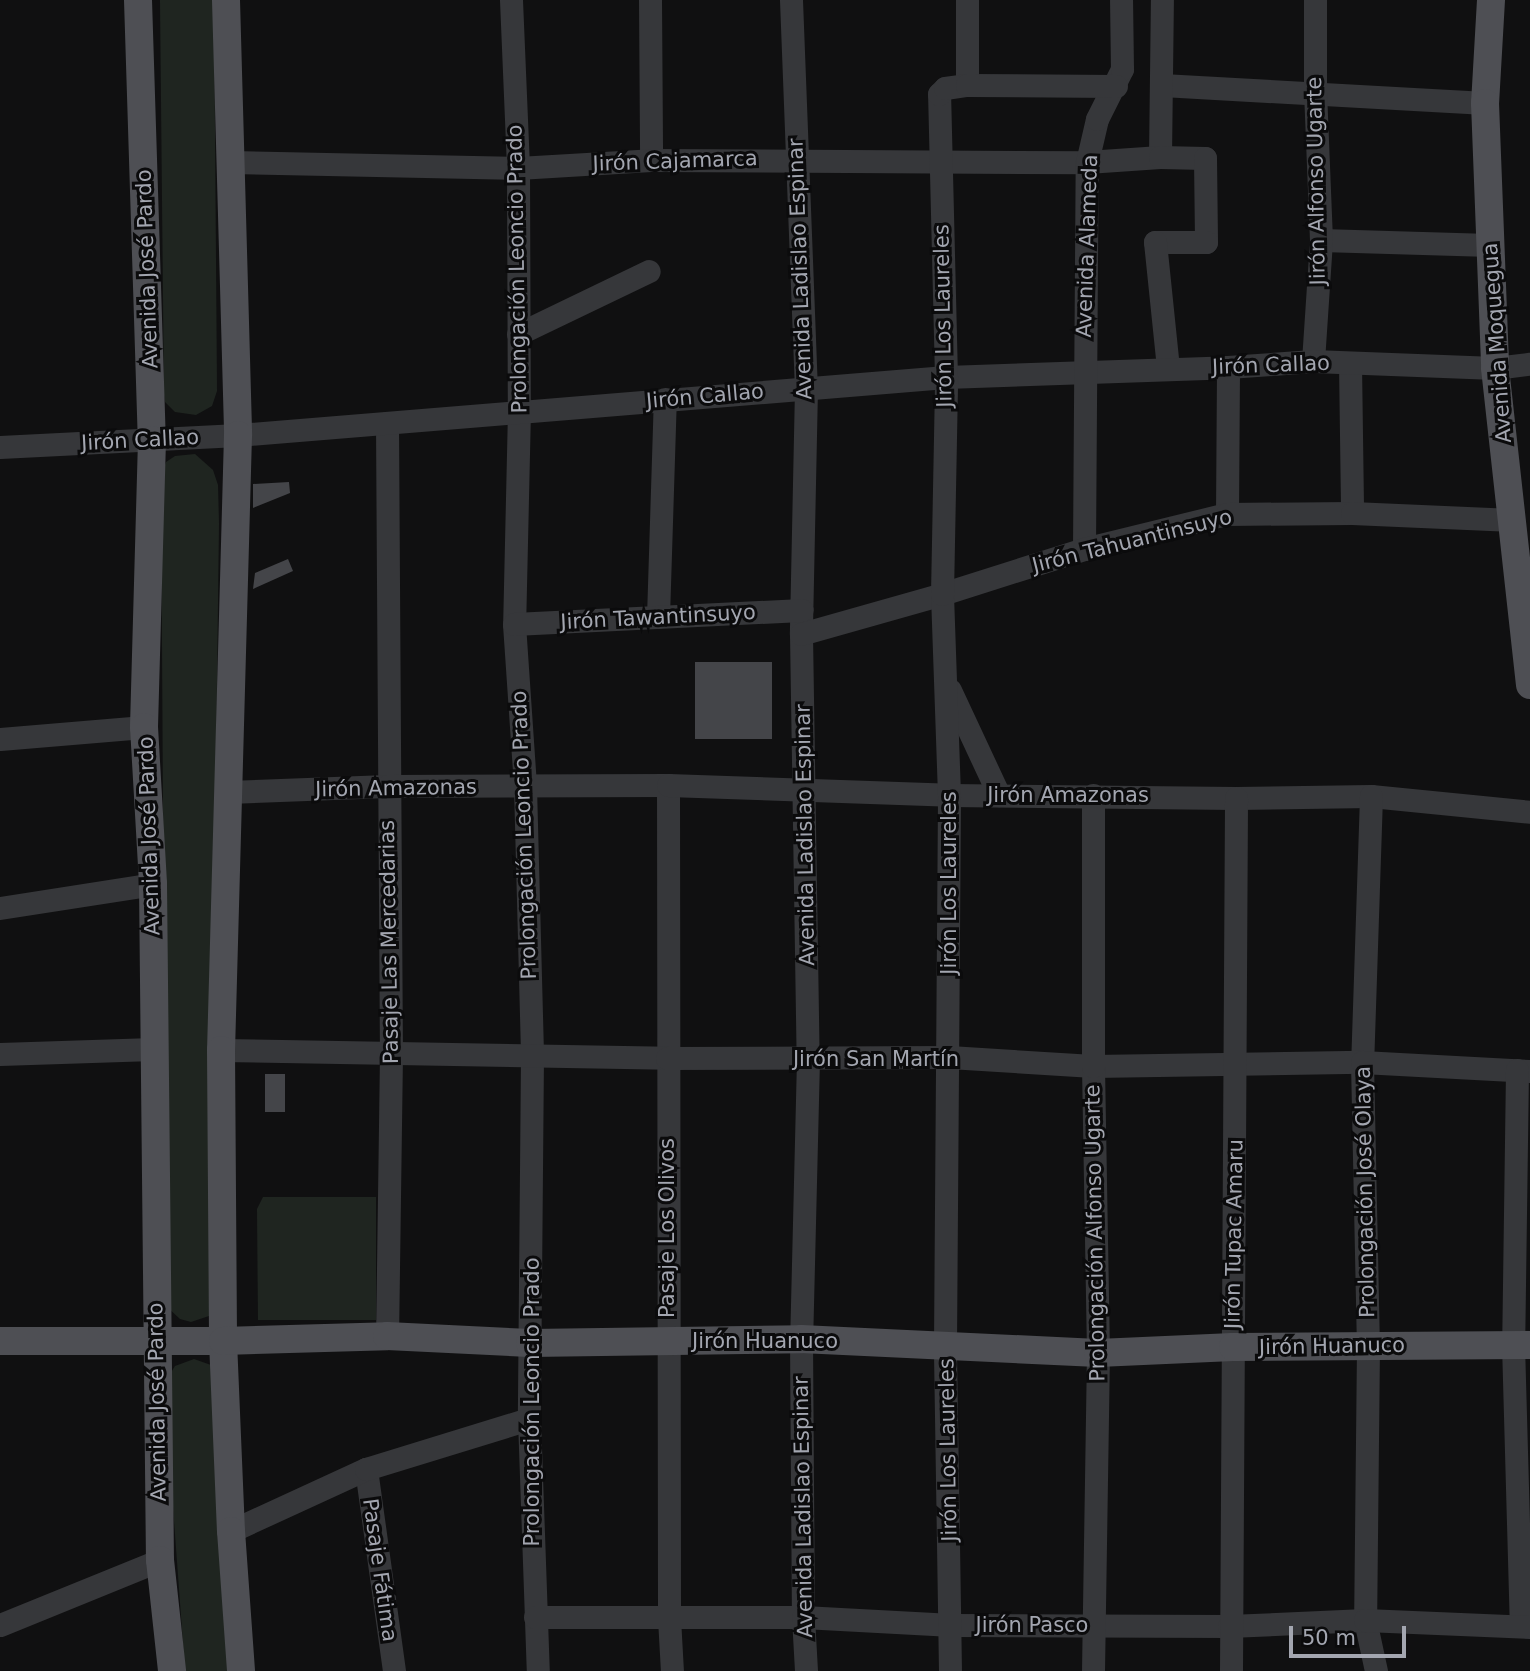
<!DOCTYPE html>
<meta charset="utf-8">
<style>
body{margin:0}
#map{position:relative;width:1530px;height:1671px;overflow:hidden;background:#101011;font-family:"DejaVu Sans",sans-serif}
div>[style]{position:absolute}
[style*='--x']{left:calc(var(--x)*1px);top:calc(var(--y)*1px);width:calc(var(--w)*1px);rotate:calc(var(--a)*1deg)}
.green>*{inset:0;background:#1f2520}
.building>*{inset:0;background:#444549;transform-origin:0 0}
.minor>*{height:23px;margin:-11.5px;padding:0 11.5px;transform-origin:11.5px;border-radius:11.5px;background:#36373a}
.major>*{height:28px;margin:-14px;padding:0 14px;transform-origin:14px;border-radius:14px;background:#4e4f54}
span{translate:-50% -50%;white-space:nowrap;text-align:center;line-height:1.15;-webkit-text-stroke:6px #0b0b0c;paint-order:stroke}
.street-label{font-size:21px;color:#a3a6b0}
.scale{position:absolute;left:1289px;top:1626px;width:117px;height:32px;box-sizing:border-box;border:4px solid #a3a6b0;border-top:0;padding-left:9px;font-size:21px;line-height:24px;white-space:nowrap;color:#a3a6b0;-webkit-text-stroke:5px #0b0b0c;paint-order:stroke}
</style>
<div id="map">
<div class="green">
<div style="clip-path:polygon(160px 0,214px 0,217px 391px,212px 406px,196px 415px,175px 412px,165px 402px,164px 395px)"></div>
<div style="clip-path:polygon(195px 454px,213px 470px,218px 485px,219px 523px,209px 1316px,191px 1322px,180px 1319px,166px 1306px,161px 475px,166px 462px,175px 456px)"></div>
<div style="clip-path:polygon(263px 1197px,376px 1197px,376px 1320px,258px 1320px,257px 1209px)"></div>
<div style="clip-path:polygon(194px 1359px,211px 1365px,235px 1671px,185px 1671px,170px 1466px,170px 1374px,175px 1366px)"></div>
</div>
<div class="building">
<div style="clip-path:polygon(289px 482px,290px 493px,253px 508px,253px 484px)"></div>
<div style="clip-path:polygon(288px 559px,293px 571px,253px 589px,255px 573px)"></div>
<div style="left:695px;top:662px;width:77px;height:77px"></div>
<div style="left:265px;top:1074px;width:20px;height:38px"></div>
</div>
<div class="minor">
<div style="--x:511;--y:0;--w:168;--a:87.6"></div>
<div style="--x:518;--y:168;--w:242;--a:89.8"></div>
<div style="--x:519;--y:410;--w:214;--a:91.3"></div>
<div style="--x:514;--y:624;--w:162;--a:86.1"></div>
<div style="--x:525;--y:786;--w:269;--a:88.5"></div>
<div style="--x:532;--y:1055;--w:364;--a:90.5"></div>
<div style="--x:529;--y:1419;--w:252;--a:88"></div>
<div style="--x:650;--y:0;--w:160;--a:89.6"></div>
<div style="--x:791;--y:0;--w:388;--a:87.8"></div>
<div style="--x:806;--y:388;--w:246;--a:91.2"></div>
<div style="--x:801;--y:634;--w:425;--a:89.1"></div>
<div style="--x:808;--y:1059;--w:280;--a:91.4"></div>
<div style="--x:801;--y:1339;--w:278;--a:89.6"></div>
<div style="--x:803;--y:1617;--w:54;--a:86.8"></div>
<div style="--x:967;--y:85;--w:85;--a:-90"></div>
<div style="--x:1162;--y:85;--w:324;--a:3.2"></div>
<div style="--x:1160;--y:157;--w:157;--a:-89.3"></div>
<div style="--x:230;--y:162;--w:288;--a:1.2"></div>
<div style="--x:518;--y:168;--w:133;--a:-3.4"></div>
<div style="--x:651;--y:160;--w:436;--a:0.3"></div>
<div style="--x:1087;--y:162;--w:73;--a:-3.9"></div>
<div style="--x:1160;--y:157;--w:45;--a:1.3"></div>
<div style="--x:1205;--y:158;--w:84;--a:89.3"></div>
<div style="--x:1206;--y:242;--w:51;--a:180"></div>
<div style="--x:1155;--y:242;--w:127;--a:84.1"></div>
<div style="--x:1321;--y:240;--w:169;--a:1.7"></div>
<div style="--x:518;--y:334;--w:145;--a:-25.7"></div>
<div style="--x:1313;--y:361;--w:121;--a:-86.2"></div>
<div style="--x:1321;--y:240;--w:147;--a:-92.3"></div>
<div style="--x:1315;--y:93;--w:93;--a:-90"></div>
<div style="--x:1350;--y:363;--w:150;--a:89.2"></div>
<div style="--x:387;--y:423;--w:631;--a:89.64"></div>
<div style="--x:391;--y:1054;--w:282;--a:90.8"></div>
<div style="--x:0;--y:447;--w:238;--a:-2.9"></div>
<div style="--x:238;--y:435;--w:710;--a:-4.68"></div>
<div style="--x:946;--y:377;--w:282;--a:-2"></div>
<div style="--x:1228;--y:367;--w:85;--a:-4"></div>
<div style="--x:1313;--y:361;--w:182;--a:2.2"></div>
<div style="--x:1495;--y:368;--w:35;--a:-7"></div>
<div style="--x:1227;--y:514;--w:147;--a:-89.6"></div>
<div style="--x:1084;--y:549;--w:387;--a:-89.6"></div>
<div style="--x:1087;--y:162;--w:44;--a:-76.9"></div>
<div style="--x:1097;--y:119;--w:56;--a:-63.4"></div>
<div style="--x:1122;--y:69;--w:69;--a:-90.8"></div>
<div style="--x:658;--y:617;--w:218;--a:-88.2"></div>
<div style="--x:514;--y:624;--w:288;--a:-2.8"></div>
<div style="--x:801;--y:634;--w:147;--a:-15.8"></div>
<div style="--x:942;--y:594;--w:149;--a:-17.6"></div>
<div style="--x:1084;--y:549;--w:147;--a:-13.8"></div>
<div style="--x:1227;--y:514;--w:125;--a:-0.5"></div>
<div style="--x:1352;--y:513;--w:161;--a:2.5"></div>
<div style="--x:950;--y:690;--w:116;--a:65"></div>
<div style="--x:0;--y:739;--w:144;--a:-4.8"></div>
<div style="--x:668;--y:785;--w:833;--a:89.93"></div>
<div style="--x:669;--y:1618;--w:53;--a:86.8"></div>
<div style="--x:228;--y:792;--w:159;--a:-2.2"></div>
<div style="--x:387;--y:786;--w:281;--a:-0.2"></div>
<div style="--x:668;--y:785;--w:281;--a:2"></div>
<div style="--x:949;--y:795;--w:287;--a:0.6"></div>
<div style="--x:1236;--y:798;--w:135;--a:-0.8"></div>
<div style="--x:1371;--y:796;--w:160;--a:5.7"></div>
<div style="--x:1371;--y:796;--w:266;--a:91.9"></div>
<div style="--x:1362;--y:1062;--w:284;--a:88.8"></div>
<div style="--x:1368;--y:1346;--w:274;--a:90.6"></div>
<div style="--x:1365;--y:1620;--w:52;--a:77.8"></div>
<div style="--x:0;--y:908;--w:155;--a:-8.9"></div>
<div style="--x:221;--y:1050;--w:446;--a:1"></div>
<div style="--x:667;--y:1058;--w:282;--a:-0.2"></div>
<div style="--x:949;--y:1057;--w:144;--a:3.6"></div>
<div style="--x:1093;--y:1066;--w:269;--a:-0.9"></div>
<div style="--x:1362;--y:1062;--w:168;--a:3.1"></div>
<div style="--x:0;--y:1054;--w:153;--a:-1.9"></div>
<div style="--x:1517;--y:1070;--w:274;--a:90.8"></div>
<div style="--x:1513;--y:1344;--w:282;--a:88.4"></div>
<div style="--x:366;--y:1469;--w:204;--a:82.1"></div>
<div style="--x:231;--y:1531;--w:149;--a:-24.7"></div>
<div style="--x:366;--y:1469;--w:170;--a:-17.1"></div>
<div style="--x:535;--y:1617;--w:268;--a:0"></div>
<div style="--x:803;--y:1617;--w:149;--a:3.1"></div>
<div style="--x:952;--y:1625;--w:277;--a:0.2"></div>
<div style="--x:1229;--y:1626;--w:136;--a:-2.5"></div>
<div style="--x:1365;--y:1620;--w:165;--a:2.4"></div>
<div style="--x:0;--y:1625;--w:173;--a:-22.1"></div>
<div style="--x:950;--y:1671;--w:327;--a:-90.9"></div>
<div style="--x:945;--y:1344;--w:549;--a:-89.58"></div>
<div style="--x:949;--y:795;--w:201;--a:-92"></div>
<div style="--x:942;--y:594;--w:217;--a:-88.9"></div>
<div style="--x:946;--y:377;--w:283;--a:-91.4"></div>
<div style="--x:939;--y:94;--w:8;--a:-45"></div>
<div style="--x:945;--y:88;--w:22;--a:-8"></div>
<div style="--x:967;--y:85;--w:149;--a:0.4"></div>
<div style="--x:1093;--y:1671;--w:318;--a:-89.1"></div>
<div style="--x:1098;--y:1353;--w:287;--a:-91"></div>
<div style="--x:1093;--y:1066;--w:271;--a:-90"></div>
<div style="--x:1231;--y:1671;--w:873;--a:-89.67"></div>
</div>
<div class="major">
<div style="--x:138;--y:0;--w:440;--a:88.2"></div>
<div style="--x:152;--y:440;--w:287;--a:91.6"></div>
<div style="--x:144;--y:727;--w:157;--a:86.7"></div>
<div style="--x:153;--y:884;--w:676;--a:89.41"></div>
<div style="--x:160;--y:1560;--w:112;--a:83.8"></div>
<div style="--x:226;--y:0;--w:435;--a:88.4"></div>
<div style="--x:238;--y:435;--w:615;--a:91.58"></div>
<div style="--x:221;--y:1050;--w:291;--a:89.6"></div>
<div style="--x:223;--y:1341;--w:190;--a:87.6"></div>
<div style="--x:231;--y:1531;--w:140;--a:85.9"></div>
<div style="--x:1491;--y:0;--w:103;--a:93.3"></div>
<div style="--x:1485;--y:103;--w:265;--a:87.8"></div>
<div style="--x:1495;--y:368;--w:319;--a:83.7"></div>
<div style="--x:0;--y:1341;--w:223;--a:0"></div>
<div style="--x:223;--y:1341;--w:164;--a:-1.7"></div>
<div style="--x:387;--y:1336;--w:143;--a:2.8"></div>
<div style="--x:530;--y:1343;--w:271;--a:-0.8"></div>
<div style="--x:801;--y:1339;--w:297;--a:2.7"></div>
<div style="--x:1098;--y:1353;--w:135;--a:-2.5"></div>
<div style="--x:1233;--y:1347;--w:297;--a:-0.4"></div>
</div>
<div class="street-label">
<span style="left:675px;top:161px;rotate:-2deg">Jirón Cajamarca</span>
<span style="left:1316px;top:181px;rotate:-91deg">Jirón Alfonso Ugarte</span>
<span style="left:1087px;top:246px;rotate:-88deg">Avenida Alameda</span>
<span style="left:147px;top:269px;rotate:-92deg">Avenida José Pardo</span>
<span style="left:517px;top:269px;rotate:-91deg">Prolongación Leoncio Prado</span>
<span style="left:800px;top:269px;rotate:-92deg">Avenida Ladislao Espinar</span>
<span style="left:943px;top:316px;rotate:-91deg">Jirón Los Laureles</span>
<span style="left:1497px;top:343px;rotate:-94deg">Avenida Moquegua</span>
<span style="left:1271px;top:365px;rotate:-2deg">Jirón Callao</span>
<span style="left:705px;top:396px;rotate:-5deg">Jirón Callao</span>
<span style="left:140px;top:440px;rotate:-3deg">Jirón Callao</span>
<span style="left:1132px;top:541px;rotate:-14deg">Jirón Tahuantinsuyo</span>
<span style="left:658px;top:617px;rotate:-3deg">Jirón Tawantinsuyo</span>
<span style="left:396px;top:788px;rotate:-1deg">Jirón Amazonas</span>
<span style="left:1068px;top:795px">Jirón Amazonas</span>
<span style="left:524px;top:835px;rotate:-92deg">Prolongación Leoncio Prado</span>
<span style="left:805px;top:835px;rotate:-91deg">Avenida Ladislao Espinar</span>
<span style="left:149px;top:836px;rotate:-92deg">Avenida José Pardo</span>
<span style="left:949px;top:883px;rotate:-90deg">Jirón Los Laureles</span>
<span style="left:389px;top:942px;rotate:-91deg">Pasaje Las Mercedarias</span>
<span style="left:876px;top:1059px">Jirón San Martín</span>
<span style="left:1365px;top:1192px;rotate:-91deg">Prolongación José Olaya</span>
<span style="left:667px;top:1228px;rotate:-90deg">Pasaje Los Olivos</span>
<span style="left:1095px;top:1233px;rotate:-91deg">Prolongación Alfonso Ugarte</span>
<span style="left:1234px;top:1234px;rotate:-89deg">Jirón Tupac Amaru</span>
<span style="left:765px;top:1341px">Jirón Huanuco</span>
<span style="left:1332px;top:1346px;rotate:-1deg">Jirón Huanuco</span>
<span style="left:157px;top:1402px;rotate:-91deg">Avenida José Pardo</span>
<span style="left:532px;top:1402px;rotate:-90deg">Prolongación Leoncio Prado</span>
<span style="left:948px;top:1450px;rotate:-91deg">Jirón Los Laureles</span>
<span style="left:803px;top:1507px;rotate:-91deg">Avenida Ladislao Espinar</span>
<span style="left:380px;top:1570px;rotate:82deg">Pasaje Fátima</span>
<span style="left:1032px;top:1625px">Jirón Pasco</span>
</div>
<div class="scale">50 m</div>
</div>
